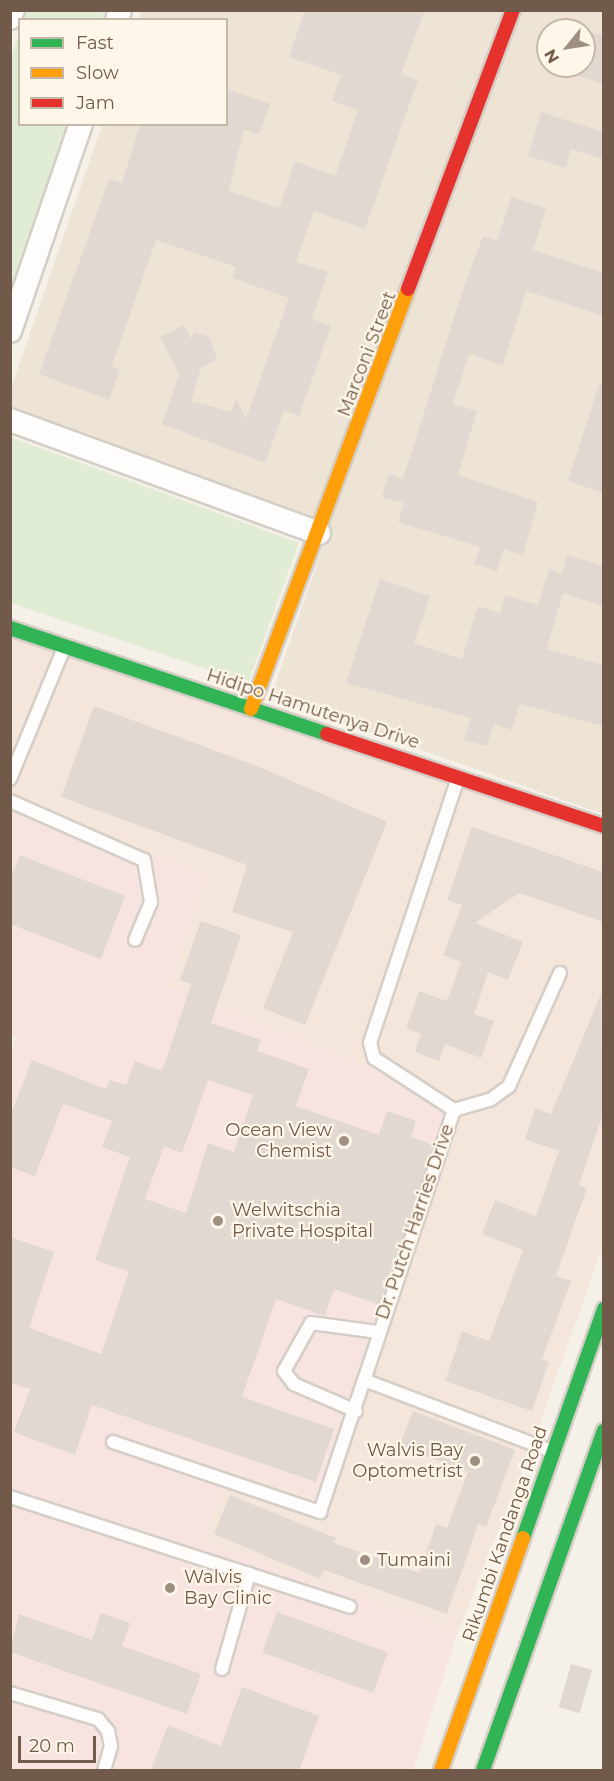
<!DOCTYPE html>
<style>
body{margin:0}
#map{position:relative;width:614px;height:1781px;overflow:hidden;background:#f5f1e9;font-family:Montserrat,sans-serif}
div>[style]{position:absolute}
[style*='--x']{left:calc(var(--x)*1px);top:calc(var(--y)*1px);width:calc(var(--w)*1px);rotate:calc(var(--a)*1deg)}
.residential>*{inset:0;background:#eee4d6}
.commercial>*{inset:0;background:#f5e6dc}
.medical>*{inset:0;background:#f7e3e0}
.green>*{inset:0;background:#e1ecd4}
.building>*{inset:0;background:#e1d9d1;transform-origin:0 0}
.roads{filter:drop-shadow(2px 0 #d4cec7) drop-shadow(-2px 0 #d4cec7) drop-shadow(0 2px #d4cec7) drop-shadow(0 -2px #d4cec7)}
.lane>*{height:12px;margin:-6px;padding:0 6px;transform-origin:6px;border-radius:6px;background:#fefdfc}
.street>*{height:22px;margin:-11px;padding:0 11px;transform-origin:11px;border-radius:11px;background:#fefdfc}
.fast>*{height:14px;margin:-7px;padding:0 7px;transform-origin:7px;border-radius:7px;background:#30b455}
.slow>*{height:14px;margin:-7px;padding:0 7px;transform-origin:7px;border-radius:7px;background:#ff9f0a}
.jam>*{height:14px;margin:-7px;padding:0 7px;transform-origin:7px;border-radius:7px;background:#e5322d}
.dots>*{width:16px;height:16px;translate:-50% -50%;box-sizing:border-box;border:3px solid #fef6e9;border-radius:50%}
span{translate:-50% -50%;white-space:nowrap;text-align:center;line-height:1.15;-webkit-text-stroke:4.5px #fef6e9;paint-order:stroke}
.street-label{font-size:18px;color:#715a4a}
.poi-label{font-size:18px;color:#715a4a}
.right{translate:-100% -50%;text-align:right}
.left{translate:0 -50%;text-align:left}
.frame{position:absolute;inset:0;border:12px solid #715a4a;pointer-events:none}
.legend{position:absolute;left:18px;top:18px;width:210px;height:108px;box-sizing:border-box;background:#fef6e9;border:2px solid #c6b8a9;margin:0;padding:8px 10px;list-style:none;font-size:18px;color:#715a4a}
.legend li{display:flex;align-items:center;gap:12px;height:30px}
.legend b{width:30px;border:2px solid #c6b8a9}
.north{position:absolute;left:536px;top:18px;width:60px;height:60px;box-sizing:border-box;background:#fef6e9;border:2px solid #c6b8a9;border-radius:50%;rotate:240deg;font-size:16px;font-weight:700;line-height:24px;text-align:center;color:#715a4a}
.north::after{content:'';display:block;margin:auto;width:21px;height:27px;background:#9f8f82;clip-path:polygon(50% 0,100% 100%,50% 72%,0 100%)}
.scale{position:absolute;left:18px;top:1736px;width:78px;height:27px;box-sizing:border-box;border:3px solid #715a4a;border-top:0;padding-left:8px;font-size:18px;line-height:21px;white-space:nowrap;color:#715a4a;-webkit-text-stroke:4px #fef6e9;paint-order:stroke}
</style>
<div id="map">
<div class="residential">
<div style="clip-path:polygon(evenodd,142px 11px,603px 11px,603px 814px,271px 697px,328px 531px,11px 408px,11px 388px,102px 125px,226px 124px,226px 20px,138px 19px,142px 11px,548px 30px,584px 30px,584px 66px,548px 66px,548px 30px)"></div>
</div>
<div class="commercial">
<div style="clip-path:polygon(11px 618px,603px 832px,603px 1245px,532px 1446px,458px 1632px,203px 1543px,229px 1470px,329px 1503px,462px 1105px,169px 987px,11px 804px)"></div>
</div>
<div class="medical">
<div style="clip-path:polygon(11px 804px,207px 875px,169px 987px,462px 1105px,329px 1503px,229px 1470px,203px 1542px,458px 1632px,413px 1770px,11px 1770px,10px 1054px,16px 1038px,10px 1035px)"></div>
</div>
<div class="green">
<div style="clip-path:polygon(27px 11px,27px 10px,105px 11px,102px 19px,24px 19px)"></div>
<div style="clip-path:polygon(19px 34px,20px 124px,67px 125px,11px 293px,10px 61px)"></div>
<div style="clip-path:polygon(10px 437px,299px 543px,248px 683px,11px 603px)"></div>
</div>
<div class="building">
<div style="clip-path:polygon(305px 10px,425px 10px,401px 74px,418px 80px,365px 229px,314px 211px,296px 262px,328px 272px,312px 319px,331px 326px,299px 416px,284px 410px,265px 463px,162px 424px,179px 374px,160px 337px,184px 325px,191px 339px,194px 332px,210px 337px,217px 360px,201px 368px,191px 401px,231px 412px,236px 398px,246px 419px,289px 298px,232px 278px,236px 267px,156px 240px,112px 366px,120px 370px,109px 400px,39px 374px,109px 179px,122px 183px,140px 124px,226px 124px,226px 89px,270px 104px,259px 135px,244px 129px,229px 191px,279px 208px,295px 161px,335px 176px,358px 110px,332px 101px,341px 75px,289px 57px)"></div>
<div style="clip-path:polygon(581px 29px,603px 36px,603px 84px,568px 73px,570px 66px,584px 66px)"></div>
<div style="clip-path:polygon(541px 112px,603px 132px,603px 159px,571px 149px,566px 168px,528px 156px)"></div>
<div style="clip-path:polygon(511px 197px,546px 208px,533px 250px,603px 273px,603px 316px,526px 291px,503px 365px,469px 354px,453px 404px,477px 411px,458px 475px,538px 502px,523px 555px,504px 549px,497px 571px,474px 564px,480px 547px,398px 522px,404px 503px,382px 497px,389px 474px,403px 479px,464px 286px,483px 236px,497px 241px)"></div>
<div style="clip-path:polygon(599px 384px,603px 385px,603px 493px,568px 481px)"></div>
<div style="clip-path:polygon(567px 555px,603px 566px,603px 606px,563px 593px,547px 649px,603px 665px,603px 726px,520px 704px,512px 730px,494px 724px,487px 746px,464px 740px,471px 718px,346px 683px,380px 579px,430px 596px,414px 643px,462px 659px,478px 606px,500px 613px,505px 595px,538px 605px,549px 569px,562px 574px)"></div>
<div style="clip-path:polygon(94px 706px,257px 766px,387px 822px,305px 1025px,263px 1008px,293px 932px,232px 912px,247px 865px,61px 797px)"></div>
<div style="clip-path:polygon(472px 827px,603px 872px,603px 922px,519px 893px,475px 923px,523px 942px,508px 980px,488px 972px,474px 1014px,494px 1021px,481px 1058px,445px 1044px,439px 1061px,415px 1052px,421px 1034px,406px 1028px,419px 991px,447px 1001px,461px 962px,443px 955px,462px 905px,447px 900px)"></div>
<div style="clip-path:polygon(20px 855px,125px 896px,101px 959px,10px 924px,10px 879px)"></div>
<div style="clip-path:polygon(evenodd,201px 921px,241px 935px,211px 1023px,261px 1040px,257px 1051px,309px 1069px,296px 1106px,379px 1135px,387px 1111px,416px 1121px,411px 1137px,434px 1145px,380px 1305px,334px 1289px,325px 1316px,276px 1299px,242px 1397px,334px 1429px,316px 1482px,92px 1405px,75px 1455px,14px 1432px,30px 1389px,10px 1383px,10px 1237px,54px 1252px,29px 1328px,101px 1354px,129px 1272px,95px 1260px,130px 1157px,102px 1147px,112px 1121px,63px 1104px,35px 1176px,10px 1167px,10px 1116px,32px 1060px,106px 1089px,110px 1080px,126px 1085px,135px 1061px,162px 1071px,191px 984px,180px 980px,201px 921px,208px 1080px,253px 1095px,234px 1152px,208px 1143px,186px 1213px,145px 1199px,164px 1146px,182px 1153px,208px 1080px)"></div>
<div style="clip-path:polygon(601px 994px,603px 1114px,579px 1185px,587px 1188px,556px 1276px,571px 1281px,542px 1359px,549px 1362px,532px 1411px,445px 1381px,462px 1331px,489px 1341px,523px 1250px,482px 1234px,495px 1200px,536px 1216px,559px 1151px,525px 1139px,535px 1108px,551px 1114px)"></div>
<div style="clip-path:polygon(413px 1411px,515px 1450px,486px 1527px,478px 1524px,447px 1614px,324px 1570px,320px 1579px,214px 1534px,230px 1495px,336px 1538px,334px 1543px,419px 1573px,436px 1524px,447px 1528px,468px 1472px,399px 1446px)"></div>
<div style="left:277px;top:1612px;width:118px;height:43px;rotate:20deg"></div>
<div style="clip-path:polygon(101px 1613px,130px 1623px,122px 1646px,201px 1674px,187px 1714px,10px 1652px,19px 1614px,92px 1640px)"></div>
<div style="left:571px;top:1664px;width:22px;height:45px;rotate:16deg"></div>
<div style="clip-path:polygon(242px 1687px,319px 1716px,299px 1770px,151px 1770px,168px 1725px,221px 1746px)"></div>
</div>
<div class="roads">
<div class="lane">
<div style="--x:458;--y:778;--w:279;--a:108.4"></div>
<div style="--x:370;--y:1043;--w:16;--a:75"></div>
<div style="--x:374;--y:1058;--w:95;--a:33"></div>
<div style="--x:454;--y:1110;--w:285;--a:108.4"></div>
<div style="--x:364;--y:1380;--w:201;--a:20.7"></div>
<div style="--x:10;--y:779;--w:142;--a:-67.6"></div>
<div style="--x:10;--y:801;--w:146;--a:23.8"></div>
<div style="--x:144;--y:860;--w:43;--a:80.5"></div>
<div style="--x:151;--y:902;--w:41;--a:112.8"></div>
<div style="--x:454;--y:1110;--w:37;--a:-16"></div>
<div style="--x:490;--y:1100;--w:24;--a:-36"></div>
<div style="--x:509;--y:1086;--w:124;--a:-65.7"></div>
<div style="--x:356;--y:1411;--w:68;--a:-156.5"></div>
<div style="--x:294;--y:1384;--w:16;--a:-128"></div>
<div style="--x:284;--y:1371;--w:55;--a:-60.6"></div>
<div style="--x:311;--y:1323;--w:68;--a:7.7"></div>
<div style="--x:113;--y:1442;--w:219;--a:18.7"></div>
<div style="--x:320;--y:1512;--w:139;--a:-71.6"></div>
<div style="--x:10;--y:1497;--w:357;--a:17.9"></div>
<div style="--x:222;--y:1669;--w:99;--a:-74.1"></div>
<div style="--x:10;--y:1693;--w:92;--a:16.5"></div>
<div style="--x:98;--y:1719;--w:16;--a:50"></div>
<div style="--x:108;--y:1731;--w:15;--a:79"></div>
<div style="--x:111;--y:1746;--w:25;--a:106"></div>
</div>
<div class="street">
<div style="--x:10;--y:18;--w:9;--a:-69"></div>
<div style="--x:117;--y:20;--w:10;--a:-73"></div>
<div style="--x:10;--y:331;--w:219;--a:-71.1"></div>
<div style="--x:10;--y:420;--w:329;--a:20.1"></div>
</div>
<div class="fast">
<div style="--x:10;--y:628;--w:334;--a:18.5"></div>
<div style="--x:523;--y:1538;--w:243;--a:-70.5"></div>
<div style="--x:483;--y:1770;--w:360;--a:-70.4"></div>
</div>
<div class="slow">
<div style="--x:251;--y:709;--w:448;--a:-69.5"></div>
<div style="--x:441;--y:1770;--w:246;--a:-70.5"></div>
</div>
<div class="jam">
<div style="--x:408;--y:289;--w:298;--a:-69.4"></div>
<div style="--x:327;--y:734;--w:292;--a:18.4"></div>
</div>
</div>
<div class="dots">
<div style="left:344px;top:1141px;background:#9f8f82"></div>
<div style="left:218px;top:1221px;background:#9f8f82"></div>
<div style="left:475px;top:1461px;background:#9f8f82"></div>
<div style="left:365px;top:1560px;background:#9f8f82"></div>
<div style="left:170px;top:1588px;background:#9f8f82"></div>
</div>
<div class="street-label">
<span style="left:367px;top:354px;rotate:-69deg">Marconi Street</span>
<span style="left:313px;top:709px;rotate:18deg">Hidipo Hamutenya Drive</span>
<span style="left:415px;top:1222px;rotate:-71deg">Dr. Putch Harries Drive</span>
<span style="left:505px;top:1534px;rotate:-71deg">Rikumbi Kandanga Road</span>
</div>
<div class="poi-label">
<span class="right" style="left:332px;top:1141px">Ocean View<br>Chemist</span>
<span class="left" style="left:232px;top:1221px">Welwitschia<br>Private Hospital</span>
<span class="right" style="left:463px;top:1461px">Walvis Bay<br>Optometrist</span>
<span class="left" style="left:377px;top:1560px">Tumaini</span>
<span class="left" style="left:184px;top:1588px">Walvis<br>Bay Clinic</span>
</div>
<div class="frame"></div>
<ul class="legend">
<li><b style="height:8px;background:#30b455"></b>Fast</li>
<li><b style="height:8px;background:#ff9f0a"></b>Slow</li>
<li><b style="height:8px;background:#e5322d"></b>Jam</li>
</ul>
<div class="north">N</div>
<div class="scale">20 m</div>
</div>
